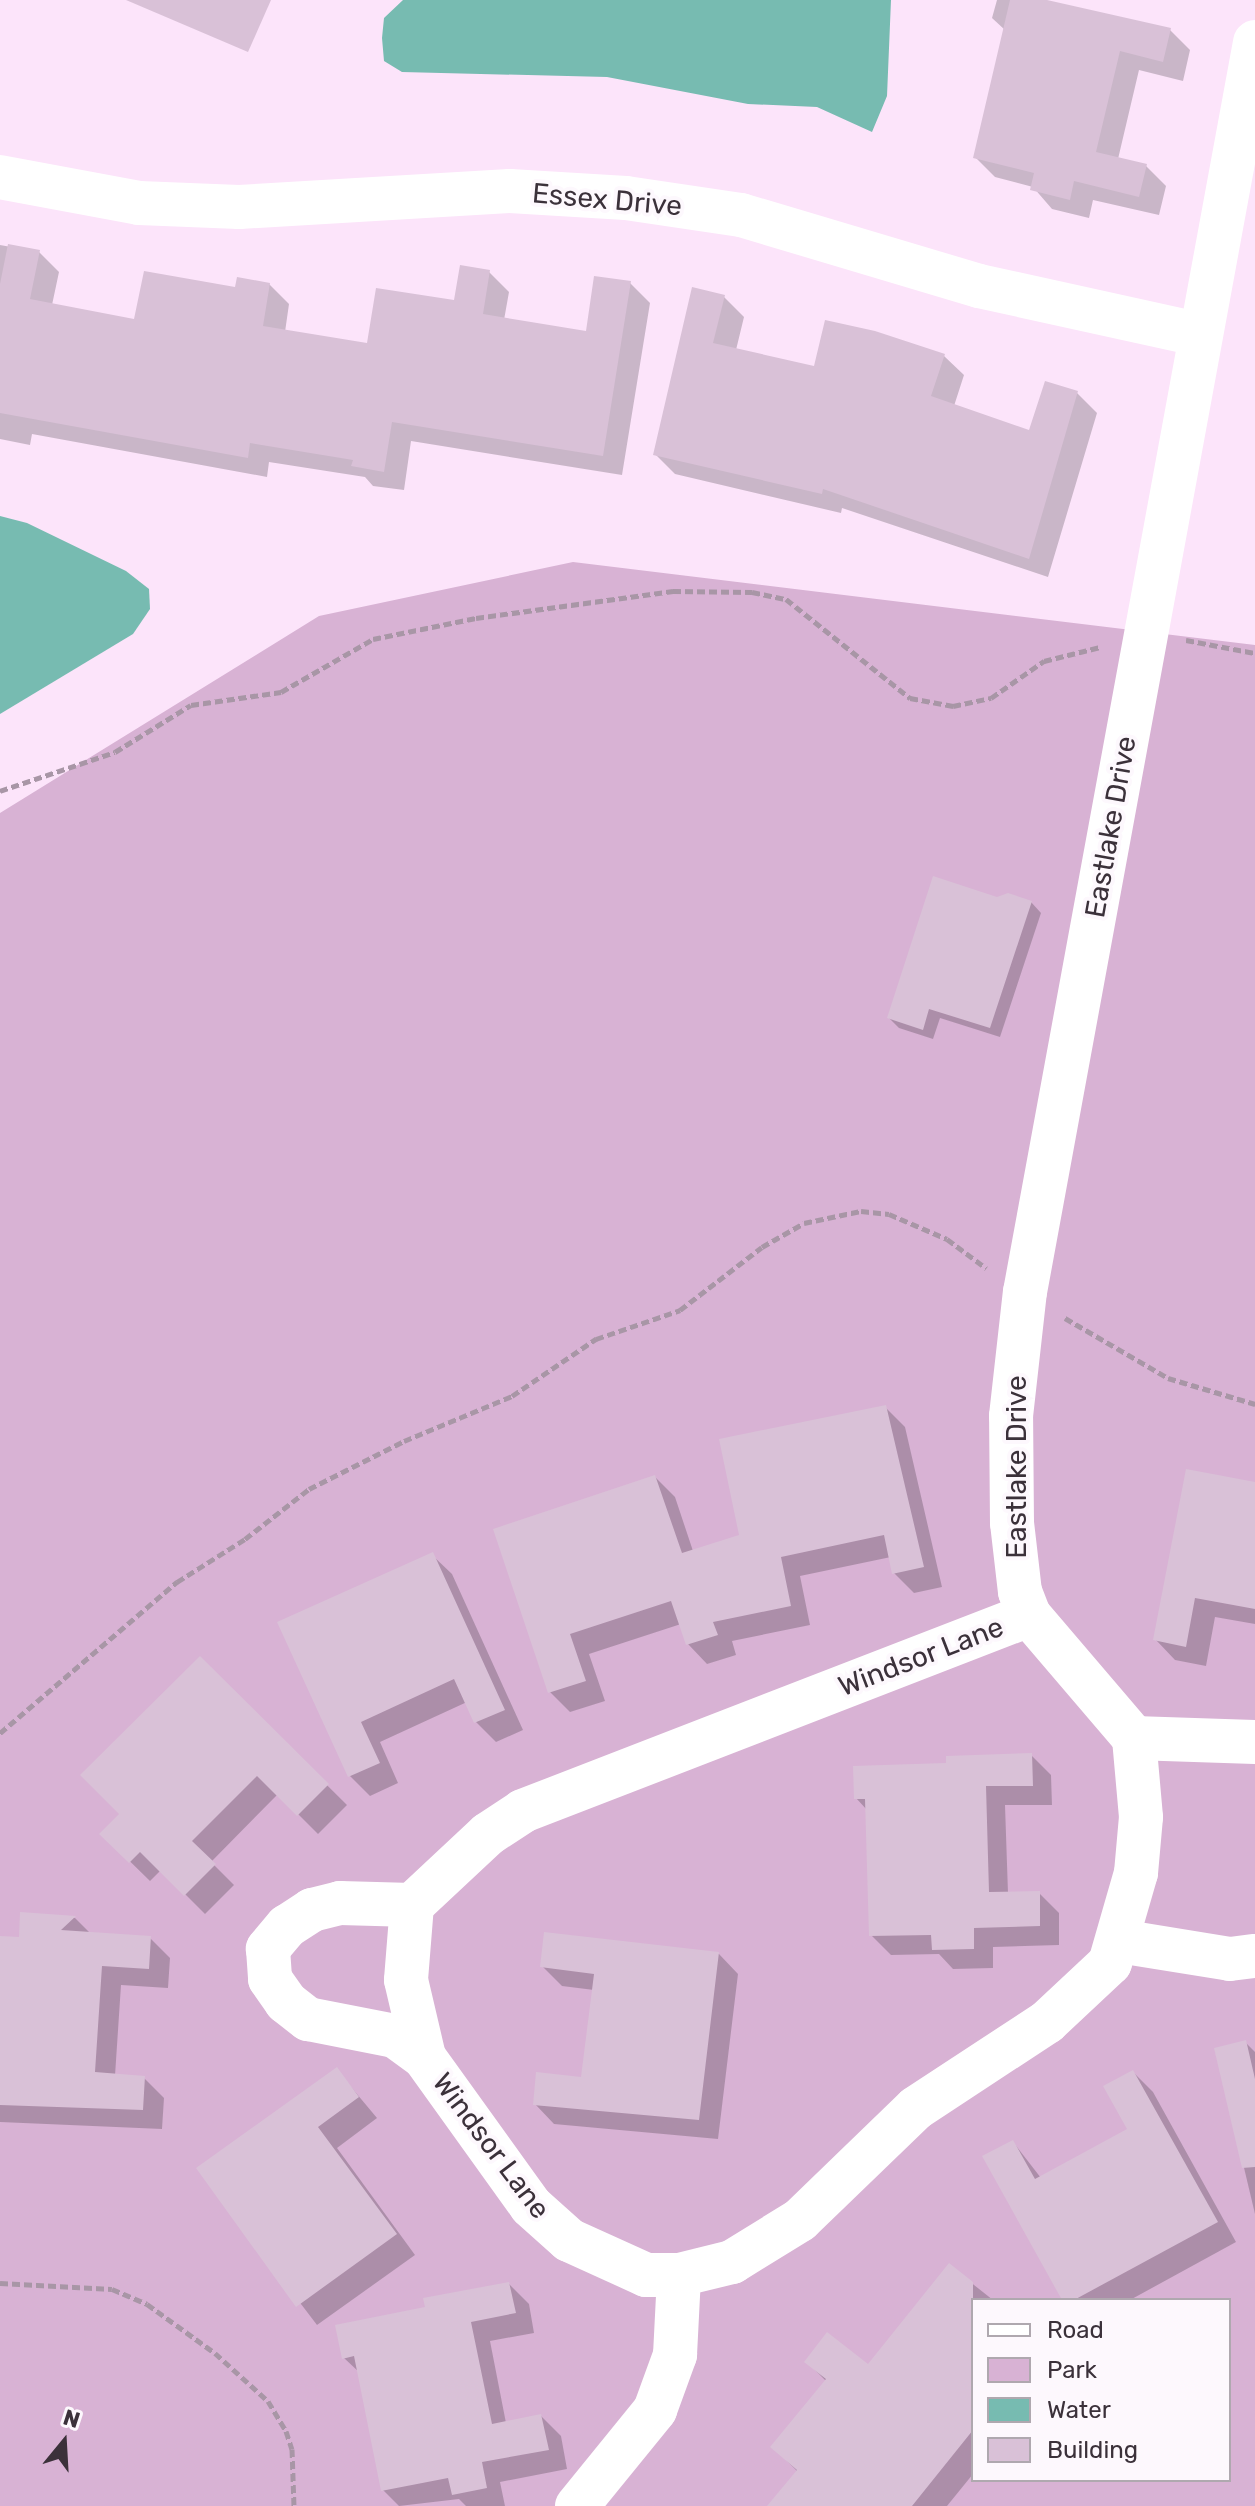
<!DOCTYPE html>
<style>
body{margin:0}
#map{position:relative;width:1255px;height:2506px;overflow:hidden;background:#fce4fa;font-family:Rubik,sans-serif}
div>[style]{position:absolute}
[style*='--x']{left:calc(var(--x)*1px);top:calc(var(--y)*1px);width:calc(var(--w)*1px);rotate:calc(var(--a)*1deg)}
.green>*{inset:0;background:#d8b2d4}
.water>*{inset:0;background:#77bbb1}
.shadow>*{inset:0;background:#0003}
.building>*{inset:0;background:#d9c1d7}
.path>*{height:5px;margin-top:-2.5px;transform-origin:0;background:repeating-linear-gradient(90deg,#a896a6 0 8px,transparent 0 12px)}
.minor>*{height:44px;margin:-22px;padding:0 22px;transform-origin:22px;border-radius:22px;background:#fff}
span{translate:-50% -50%;white-space:nowrap;text-align:center;line-height:1.15;-webkit-text-stroke:8px #fdf8fd;paint-order:stroke}
.street-label{font-size:28px;color:#3b313a}
.legend{position:absolute;left:971px;top:2298px;width:260px;height:184px;box-sizing:border-box;background:#fdf8fd;border:2px solid #afa8af;margin:0;padding:10px 14px;list-style:none;font-size:24px;color:#3b313a}
.legend li{display:flex;align-items:center;gap:16px;height:40px}
.legend b{width:40px;border:2px solid #afa8af}
.north{position:absolute;left:24px;top:2402px;width:80px;height:80px;-webkit-text-stroke:6px #fdf8fd;paint-order:stroke;rotate:18deg;font-size:22px;font-weight:700;line-height:32px;text-align:center;color:#3b313a}
.north::after{content:'';display:block;margin:auto;width:28px;height:36px;background:#3b313a;clip-path:polygon(50% 0,100% 100%,50% 72%,0 100%)}
</style>
<div id="map">
<div class="green">
<div style="clip-path:polygon(evenodd,573px 562px,1255px 645px,1255px 2506px,0 2506px,0 813px,319px 616px,573px 562px,973px 2300px,1229px 2300px,1229px 2480px,973px 2480px,973px 2300px)"></div>
</div>
<div class="water">
<div style="clip-path:polygon(403px 0,891px 0,887px 96px,872px 132px,817px 107px,748px 104px,607px 77px,402px 72px,384px 61px,382px 38px,384px 18px)"></div>
<div style="clip-path:polygon(0 516px,27px 523px,126px 571px,149px 589px,150px 609px,133px 634px,0 714px)"></div>
</div>
<div class="shadow">
<div style="clip-path:polygon(997px 0,1040px 0,1170px 30px,1190px 50px,1183px 81px,1139px 70px,1118px 159px,1146px 166px,1166px 186px,1159px 215px,1093px 200px,1089px 218px,1052px 209px,1033px 187px,995px 177px,975px 157px,1005px 30px,992px 18px)"></div>
<div style="clip-path:polygon(0 245px,39px 252px,59px 272px,52px 305px,136px 321px,269px 284px,289px 304px,285px 332px,369px 345px,456px 302px,489px 272px,509px 292px,504px 320px,587px 333px,630px 283px,650px 303px,622px 475px,411px 441px,404px 490px,373px 486px,365px 477px,269px 462px,267px 477px,32px 434px,30px 445px,0 439px)"></div>
<div style="clip-path:polygon(724px 297px,744px 317px,736px 350px,816px 369px,944px 356px,964px 375px,954px 406px,1030px 432px,1077px 393px,1097px 413px,1048px 577px,842px 508px,841px 513px,675px 474px,655px 454px)"></div>
<div style="clip-path:polygon(997px 899px,1031px 902px,1041px 913px,1000px 1037px,940px 1018px,933px 1039px,899px 1028px,889px 1018px)"></div>
<div style="clip-path:polygon(885px 1407px,905px 1427px,942px 1587px,914px 1593px,894px 1573px,891px 1557px,800px 1576px,810px 1625px,732px 1641px,736px 1655px,707px 1664px,688px 1644px,681px 1624px,589px 1654px,605px 1701px,570px 1712px,550px 1692px,495px 1531px,655px 1477px,675px 1497px,693px 1551px,742px 1536px)"></div>
<div style="clip-path:polygon(1255px 1484px,1255px 1624px,1215px 1617px,1206px 1666px,1175px 1660px,1156px 1640px)"></div>
<div style="clip-path:polygon(432px 1555px,452px 1574px,523px 1730px,496px 1742px,476px 1722px,467px 1702px,380px 1742px,398px 1783px,370px 1796px,350px 1776px,280px 1623px)"></div>
<div style="clip-path:polygon(200px 1659px,347px 1805px,318px 1834px,278px 1794px,211px 1862px,234px 1885px,205px 1914px,161px 1870px,150px 1881px,102px 1834px,122px 1814px)"></div>
<div style="clip-path:polygon(1031px 1755px,1051px 1775px,1052px 1805px,1005px 1805px,1008px 1893px,1039px 1893px,1059px 1913px,1059px 1945px,993px 1947px,993px 1968px,953px 1969px,939px 1954px,891px 1955px,871px 1935px,867px 1810px,856px 1798px,948px 1765px)"></div>
<div style="clip-path:polygon(22px 1914px,75px 1918px,91px 1934px,150px 1938px,170px 1958px,168px 1988px,121px 1985px,115px 2076px,144px 2078px,164px 2098px,162px 2129px,0 2122px,0 1938px,21px 1939px)"></div>
<div style="clip-path:polygon(719px 1954px,738px 1974px,718px 2139px,554px 2124px,535px 2104px,583px 2079px,594px 1990px,562px 1986px,542px 1966px)"></div>
<div style="clip-path:polygon(1246px 2043px,1255px 2052px,1255px 2214px,1216px 2050px)"></div>
<div style="clip-path:polygon(336px 2069px,377px 2118px,337px 2148px,415px 2255px,317px 2325px,198px 2169px)"></div>
<div style="clip-path:polygon(1133px 2072px,1153px 2092px,1236px 2242px,1130px 2300px,1064px 2300px,1013px 2142px,1041px 2178px,1130px 2129px)"></div>
<div style="clip-path:polygon(950px 2266px,993px 2300px,973px 2300px,973px 2474px,947px 2506px,770px 2506px,798px 2472px,773px 2447px,827px 2382px,806px 2361px,868px 2367px)"></div>
<div style="clip-path:polygon(509px 2284px,529px 2304px,534px 2333px,490px 2341px,506px 2423px,541px 2416px,561px 2436px,567px 2469px,500px 2482px,505px 2506px,466px 2506px,459px 2499px,399px 2506px,383px 2490px,360px 2373px,344px 2358px,427px 2309px)"></div>
</div>
<div class="building">
<div style="clip-path:polygon(126px 0,271px 0,248px 52px)"></div>
<div style="clip-path:polygon(1010px 0,1047px 0,1171px 28px,1163px 62px,1120px 51px,1096px 152px,1147px 164px,1139px 197px,1074px 181px,1070px 200px,1030px 190px,1034px 173px,973px 158px)"></div>
<div style="clip-path:polygon(8px 244px,40px 250px,30px 299px,134px 319px,144px 271px,235px 287px,237px 277px,270px 283px,263px 326px,367px 343px,376px 288px,454px 300px,460px 265px,490px 270px,483px 314px,586px 331px,594px 276px,631px 281px,603px 456px,392px 422px,384px 472px,351px 466px,353px 460px,250px 443px,248px 458px,0 413px,0 284px)"></div>
<div style="clip-path:polygon(692px 287px,725px 295px,713px 343px,814px 366px,825px 320px,875px 331px,945px 354px,931px 396px,1029px 430px,1045px 381px,1078px 391px,1029px 559px,823px 489px,822px 494px,653px 455px)"></div>
<div style="clip-path:polygon(933px 876px,997px 897px,1008px 893px,1032px 901px,990px 1028px,929px 1009px,923px 1030px,887px 1018px)"></div>
<div style="clip-path:polygon(886px 1405px,924px 1567px,892px 1574px,884px 1535px,781px 1557px,791px 1606px,713px 1622px,718px 1635px,686px 1645px,671px 1601px,570px 1634px,586px 1681px,548px 1693px,493px 1529px,655px 1475px,682px 1553px,739px 1535px,719px 1439px)"></div>
<div style="clip-path:polygon(1186px 1469px,1255px 1482px,1255px 1609px,1195px 1598px,1186px 1647px,1153px 1640px)"></div>
<div style="clip-path:polygon(433px 1552px,505px 1710px,474px 1723px,454px 1679px,361px 1722px,380px 1763px,348px 1777px,277px 1622px)"></div>
<div style="clip-path:polygon(200px 1656px,329px 1784px,297px 1816px,257px 1776px,192px 1841px,216px 1864px,184px 1896px,140px 1852px,129px 1863px,99px 1834px,119px 1814px,80px 1775px)"></div>
<div style="clip-path:polygon(1032px 1753px,1033px 1786px,986px 1786px,989px 1892px,1040px 1891px,1040px 1926px,974px 1928px,974px 1949px,932px 1950px,931px 1935px,869px 1936px,865px 1799px,854px 1799px,853px 1766px,946px 1763px,946px 1756px)"></div>
<div style="clip-path:polygon(20px 1912px,76px 1916px,61px 1930px,151px 1936px,149px 1969px,102px 1966px,95px 2072px,145px 2076px,143px 2110px,0 2105px,0 1936px,19px 1937px)"></div>
<div style="clip-path:polygon(544px 1932px,719px 1952px,699px 2120px,533px 2105px,536px 2072px,581px 2077px,594px 1974px,540px 1967px)"></div>
<div style="clip-path:polygon(1246px 2040px,1255px 2079px,1255px 2167px,1242px 2168px,1214px 2048px)"></div>
<div style="clip-path:polygon(337px 2067px,359px 2097px,318px 2127px,397px 2234px,296px 2307px,196px 2168px)"></div>
<div style="clip-path:polygon(1133px 2070px,1218px 2222px,1074px 2300px,1062px 2300px,982px 2156px,1013px 2140px,1035px 2179px,1127px 2129px,1103px 2086px)"></div>
<div style="clip-path:polygon(949px 2263px,973px 2282px,973px 2430px,912px 2506px,767px 2506px,797px 2470px,770px 2447px,826px 2379px,804px 2362px,827px 2332px,868px 2364px)"></div>
<div style="clip-path:polygon(509px 2282px,516px 2313px,471px 2322px,492px 2424px,541px 2414px,549px 2450px,482px 2462px,487px 2488px,452px 2495px,448px 2478px,381px 2491px,354px 2356px,342px 2359px,335px 2325px,425px 2307px,423px 2298px)"></div>
</div>
<div class="path">
<div style="--x:1186;--y:640;--w:70;--a:10.7"></div>
<div style="--x:0;--y:791;--w:121;--a:-18.7"></div>
<div style="--x:115;--y:752;--w:89;--a:-31.7"></div>
<div style="--x:191;--y:705;--w:91;--a:-8.2"></div>
<div style="--x:281;--y:692;--w:106;--a:-29.9"></div>
<div style="--x:373;--y:639;--w:105;--a:-11.5"></div>
<div style="--x:476;--y:618;--w:199;--a:-7.8"></div>
<div style="--x:673;--y:591;--w:79;--a:0.7"></div>
<div style="--x:752;--y:592;--w:35;--a:12"></div>
<div style="--x:786;--y:599;--w:159;--a:38.6"></div>
<div style="--x:910;--y:698;--w:44;--a:10.5"></div>
<div style="--x:953;--y:706;--w:39;--a:-12"></div>
<div style="--x:991;--y:698;--w:65;--a:-34.9"></div>
<div style="--x:1044;--y:661;--w:58;--a:-14"></div>
<div style="--x:1065;--y:1318;--w:119;--a:30.2"></div>
<div style="--x:1168;--y:1378;--w:91;--a:16.6"></div>
<div style="--x:0;--y:1733;--w:233;--a:-40.5"></div>
<div style="--x:177;--y:1582;--w:80;--a:-32.3"></div>
<div style="--x:245;--y:1539;--w:81;--a:-38"></div>
<div style="--x:309;--y:1489;--w:106;--a:-26.8"></div>
<div style="--x:404;--y:1441;--w:117;--a:-22.6"></div>
<div style="--x:512;--y:1396;--w:102;--a:-34.2"></div>
<div style="--x:596;--y:1339;--w:89;--a:-19"></div>
<div style="--x:680;--y:1310;--w:103;--a:-37.5"></div>
<div style="--x:762;--y:1247;--w:48;--a:-29.7"></div>
<div style="--x:804;--y:1223;--w:58;--a:-11.9"></div>
<div style="--x:861;--y:1211;--w:28;--a:6"></div>
<div style="--x:889;--y:1214;--w:63;--a:23.3"></div>
<div style="--x:947;--y:1239;--w:49;--a:36.6"></div>
<div style="--x:0;--y:2283;--w:112;--a:3.1"></div>
<div style="--x:112;--y:2289;--w:38;--a:23"></div>
<div style="--x:147;--y:2304;--w:84;--a:35.8"></div>
<div style="--x:215;--y:2353;--w:72;--a:42.2"></div>
<div style="--x:268;--y:2401;--w:35;--a:59"></div>
<div style="--x:286;--y:2431;--w:19;--a:72"></div>
<div style="--x:292;--y:2449;--w:57;--a:88"></div>
</div>
<div class="minor">
<div style="--x:0;--y:177;--w:141;--a:10.6"></div>
<div style="--x:139;--y:203;--w:100;--a:2.3"></div>
<div style="--x:239;--y:207;--w:271;--a:-3.4"></div>
<div style="--x:510;--y:191;--w:116;--a:3.5"></div>
<div style="--x:626;--y:198;--w:116;--a:8.4"></div>
<div style="--x:741;--y:215;--w:248;--a:16.6"></div>
<div style="--x:979;--y:286;--w:227;--a:12.4"></div>
<div style="--x:1029;--y:1615;--w:543;--a:158.83"></div>
<div style="--x:523;--y:1811;--w:42;--a:146.7"></div>
<div style="--x:488;--y:1834;--w:104;--a:136.9"></div>
<div style="--x:412;--y:1905;--w:72;--a:-178.4"></div>
<div style="--x:340;--y:1903;--w:29;--a:166"></div>
<div style="--x:312;--y:1910;--w:30;--a:147"></div>
<div style="--x:287;--y:1926;--w:30;--a:130"></div>
<div style="--x:268;--y:1949;--w:30;--a:86"></div>
<div style="--x:270;--y:1979;--w:28;--a:55"></div>
<div style="--x:286;--y:2002;--w:28;--a:38"></div>
<div style="--x:308;--y:2019;--w:89;--a:11.1"></div>
<div style="--x:395;--y:2036;--w:36;--a:36"></div>
<div style="--x:424;--y:2057;--w:183;--a:54.3"></div>
<div style="--x:531;--y:2206;--w:51;--a:41.8"></div>
<div style="--x:569;--y:2240;--w:85;--a:24.4"></div>
<div style="--x:646;--y:2275;--w:33;--a:0"></div>
<div style="--x:679;--y:2275;--w:55;--a:-13.8"></div>
<div style="--x:732;--y:2262;--w:80;--a:-31.7"></div>
<div style="--x:800;--y:2220;--w:161;--a:-44"></div>
<div style="--x:916;--y:2108;--w:157;--a:-33.3"></div>
<div style="--x:1047;--y:2022;--w:86;--a:-43.1"></div>
<div style="--x:1110;--y:1963;--w:94;--a:-73.9"></div>
<div style="--x:1136;--y:1873;--w:56;--a:-84.9"></div>
<div style="--x:1141;--y:1817;--w:79;--a:-95.1"></div>
<div style="--x:1134;--y:1738;--w:162;--a:-130.5"></div>
<div style="--x:1029;--y:1615;--w:25;--a:-111"></div>
<div style="--x:1020;--y:1592;--w:69;--a:-96.6"></div>
<div style="--x:1012;--y:1523;--w:107;--a:-90.5"></div>
<div style="--x:1011;--y:1416;--w:125;--a:-83.6"></div>
<div style="--x:1025;--y:1292;--w:1271;--a:-79.57"></div>
<div style="--x:1134;--y:1738;--w:121;--a:1.9"></div>
<div style="--x:412;--y:1905;--w:75;--a:94.6"></div>
<div style="--x:406;--y:1980;--w:79;--a:76.8"></div>
<div style="--x:1119;--y:1941;--w:112;--a:9.2"></div>
<div style="--x:1230;--y:1959;--w:25;--a:-7"></div>
<div style="--x:577;--y:2506;--w:124;--a:-50.9"></div>
<div style="--x:655;--y:2410;--w:59;--a:-70"></div>
<div style="--x:675;--y:2355;--w:80;--a:-87.1"></div>
</div>
<div class="street-label">
<span style="left:607px;top:200px;rotate:5deg">Essex Drive</span>
<span style="left:1111px;top:827px;rotate:-80deg">Eastlake Drive</span>
<span style="left:1017px;top:1467px;rotate:-90deg">Eastlake Drive</span>
<span style="left:921px;top:1657px;rotate:-21deg">Windsor Lane</span>
<span style="left:491px;top:2146px;rotate:53deg">Windsor Lane</span>
</div>
<ul class="legend">
<li><b style="height:10px;background:#fff"></b>Road</li>
<li><b style="height:22px;background:#d8b2d4"></b>Park</li>
<li><b style="height:22px;background:#77bbb1"></b>Water</li>
<li><b style="height:22px;background:#d9c1d7"></b>Building</li>
</ul>
<div class="north">N</div>
</div>
